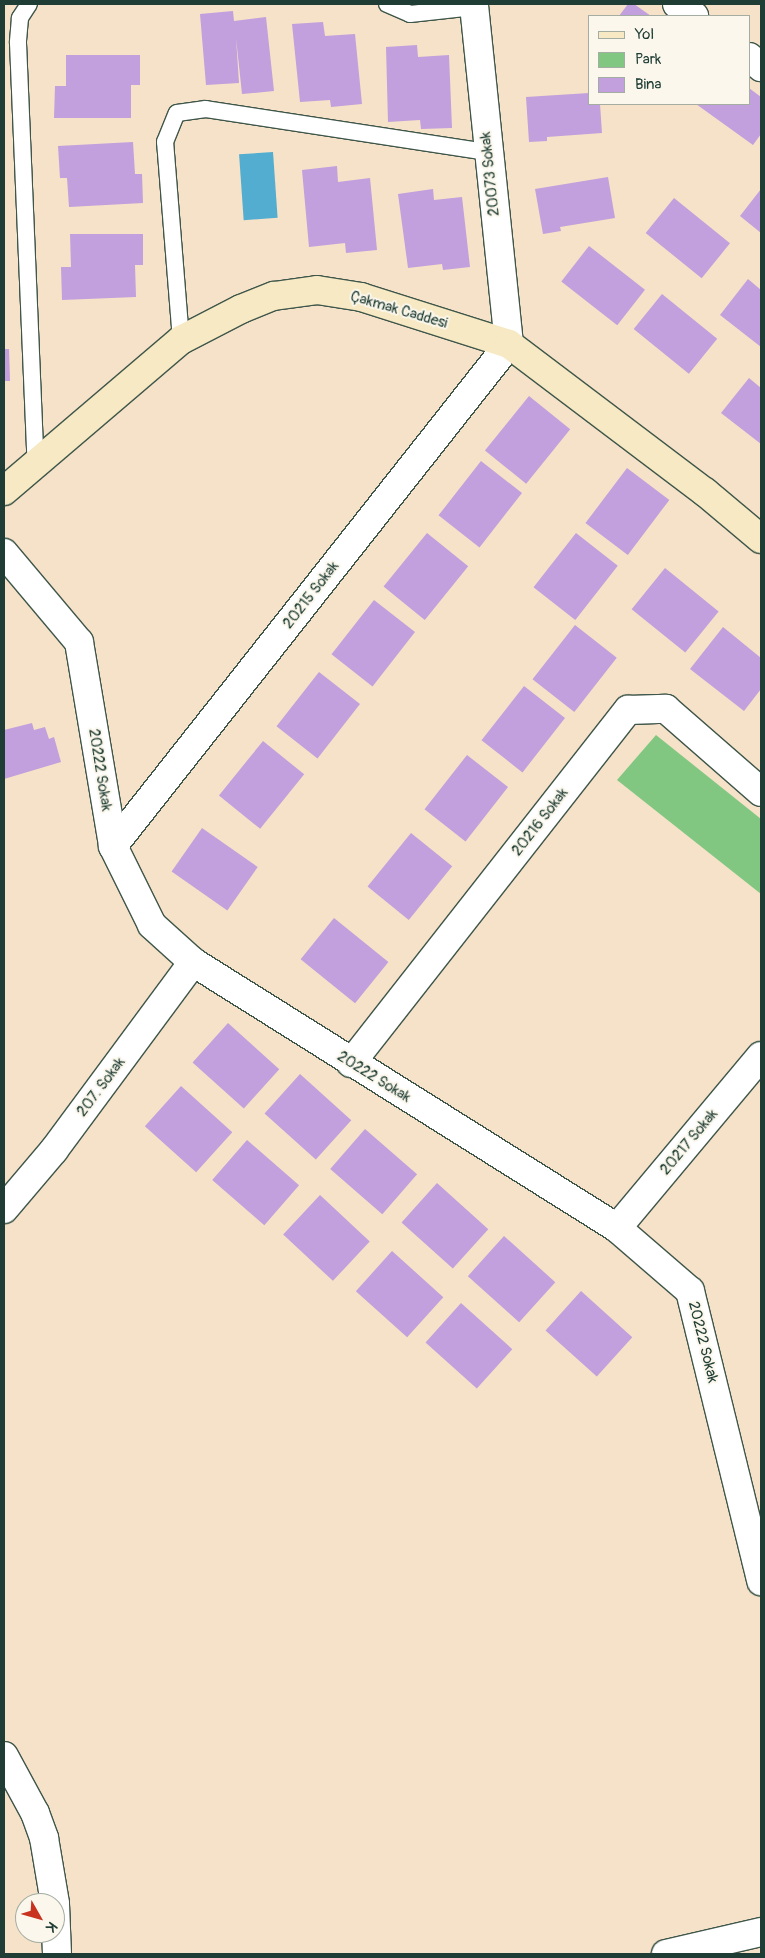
<!DOCTYPE html>
<meta charset="utf-8">
<style>
body{margin:0}
#map{position:relative;width:765px;height:1958px;overflow:hidden;background:#f5e2c8;font-family:Pangolin,sans-serif}
div>[style]{position:absolute}
[style*='--x']{left:calc(var(--x)*1px);top:calc(var(--y)*1px);width:calc(var(--w)*1px);rotate:calc(var(--a)*1deg)}
.green>*{inset:0;background:#82c781}
.water>*{inset:0;background:#52add0;transform-origin:0 0}
.building>*{inset:0;background:#c29fdd;transform-origin:0 0}
.roads{filter:drop-shadow(1px 0 #3f564a) drop-shadow(-1px 0 #3f564a) drop-shadow(0 1px #3f564a) drop-shadow(0 -1px #3f564a)}
.service>*{height:16px;margin:-8px;padding:0 8px;transform-origin:8px;border-radius:8px;background:#fff}
.minor>*{height:28px;margin:-14px;padding:0 14px;transform-origin:14px;border-radius:14px;background:#fff}
.secondary>*{height:28px;margin:-14px;padding:0 14px;transform-origin:14px;border-radius:14px;background:#f6e9c3}
span{translate:-50% -50%;white-space:nowrap;text-align:center;line-height:1.15;-webkit-text-stroke:4px #fbf7ec;paint-order:stroke}
.street-label{font-size:15px;color:#1f3d34}
.frame{position:absolute;inset:0;border:5px solid #1f3d34;pointer-events:none}
.legend{position:absolute;left:588px;top:15px;width:162px;height:90px;box-sizing:border-box;background:#fbf7ec;border:1px solid #a3ada2;margin:0;padding:6px 9px;list-style:none;font-size:15px;color:#1f3d34}
.legend li{display:flex;align-items:center;gap:10px;height:25px}
.legend b{width:25px;border:1px solid #a3ada2}
.north{position:absolute;left:15px;top:1893px;width:50px;height:50px;box-sizing:border-box;background:#fbf7ec;border:1px solid #a3ada2;border-radius:50%;rotate:128deg;font-size:14px;font-weight:700;line-height:20px;text-align:center;color:#1f3d34}
.north::after{content:'';display:block;margin:auto;width:18px;height:22px;background:#c8321e;clip-path:polygon(50% 0,100% 100%,50% 72%,0 100%)}
</style>
<div id="map">
<div class="green">
<div style="clip-path:polygon(656px 735px,761px 819px,761px 894px,617px 780px)"></div>
</div>
<div class="water">
<div style="left:273px;top:152px;width:66px;height:34px;rotate:86deg"></div>
</div>
<div class="building">
<div style="clip-path:polygon(628px 4px,634px 4px,651px 16px,619px 16px)"></div>
<div style="clip-path:polygon(233px 11px,234px 21px,266px 17px,274px 91px,242px 94px,236px 38px,239px 83px,206px 85px,200px 14px)"></div>
<div style="clip-path:polygon(323px 22px,325px 36px,355px 34px,362px 104px,331px 107px,330px 100px,300px 102px,292px 24px)"></div>
<div style="clip-path:polygon(417px 45px,418px 57px,449px 55px,452px 128px,421px 129px,420px 120px,388px 122px,386px 47px)"></div>
<div style="clip-path:polygon(66px 55px,140px 55px,140px 85px,131px 85px,131px 118px,54px 118px,55px 86px,66px 86px)"></div>
<div style="clip-path:polygon(749px 88px,761px 97px,761px 134px,753px 145px,696px 104px,749px 104px)"></div>
<div style="clip-path:polygon(589px 93px,589px 104px,600px 104px,602px 133px,547px 137px,547px 141px,529px 142px,526px 97px)"></div>
<div style="clip-path:polygon(133px 142px,135px 174px,142px 174px,143px 203px,69px 207px,67px 178px,60px 178px,58px 146px)"></div>
<div style="clip-path:polygon(337px 166px,338px 182px,370px 178px,377px 250px,346px 253px,345px 243px,309px 247px,302px 170px)"></div>
<div style="clip-path:polygon(608px 177px,615px 218px,560px 227px,561px 231px,543px 234px,535px 189px)"></div>
<div style="clip-path:polygon(433px 189px,434px 200px,462px 197px,470px 267px,443px 270px,442px 264px,408px 268px,398px 194px)"></div>
<div style="clip-path:polygon(761px 189px,761px 233px,740px 216px)"></div>
<div style="left:674px;top:198px;width:72px;height:45px;rotate:39deg"></div>
<div style="clip-path:polygon(70px 234px,143px 234px,143px 265px,135px 265px,136px 297px,62px 300px,61px 267px,71px 267px)"></div>
<div style="left:589px;top:246px;width:71px;height:45px;rotate:38deg"></div>
<div style="clip-path:polygon(748px 279px,761px 290px,761px 347px,720px 315px)"></div>
<div style="left:662px;top:294px;width:71px;height:45px;rotate:39deg"></div>
<div style="clip-path:polygon(4px 349px,9px 349px,10px 381px,4px 381px)"></div>
<div style="clip-path:polygon(749px 378px,761px 388px,761px 444px,721px 413px)"></div>
<div style="left:529px;top:396px;width:53px;height:70px;rotate:39deg"></div>
<div style="left:481px;top:461px;width:52px;height:69px;rotate:38deg"></div>
<div style="left:627px;top:468px;width:53px;height:69px;rotate:37deg"></div>
<div style="left:427px;top:533px;width:53px;height:69px;rotate:39deg"></div>
<div style="left:576px;top:533px;width:53px;height:69px;rotate:38deg"></div>
<div style="left:665px;top:568px;width:69px;height:53px;rotate:39deg"></div>
<div style="left:374px;top:600px;width:52px;height:69px;rotate:38deg"></div>
<div style="left:575px;top:625px;width:53px;height:69px;rotate:38deg"></div>
<div style="clip-path:polygon(723px 627px,761px 658px,761px 689px,744px 711px,690px 669px)"></div>
<div style="left:319px;top:672px;width:52px;height:69px;rotate:38deg"></div>
<div style="left:524px;top:686px;width:52px;height:69px;rotate:38deg"></div>
<div style="clip-path:polygon(32px 723px,34px 730px,45px 727px,49px 739px,54px 737px,61px 762px,4px 779px,4px 730px)"></div>
<div style="left:263px;top:741px;width:53px;height:70px;rotate:39deg"></div>
<div style="left:467px;top:755px;width:52px;height:69px;rotate:38deg"></div>
<div style="left:202px;top:828px;width:68px;height:53px;rotate:35deg"></div>
<div style="left:411px;top:833px;width:53px;height:69px;rotate:39deg"></div>
<div style="left:334px;top:918px;width:70px;height:53px;rotate:39deg"></div>
<div style="left:228px;top:1023px;width:69px;height:53px;rotate:42deg"></div>
<div style="left:300px;top:1074px;width:69px;height:53px;rotate:42deg"></div>
<div style="left:181px;top:1086px;width:69px;height:54px;rotate:42deg"></div>
<div style="left:365px;top:1129px;width:69px;height:53px;rotate:41deg"></div>
<div style="left:247px;top:1140px;width:69px;height:53px;rotate:41deg"></div>
<div style="left:437px;top:1183px;width:69px;height:53px;rotate:42deg"></div>
<div style="left:320px;top:1195px;width:68px;height:54px;rotate:43deg"></div>
<div style="left:504px;top:1236px;width:69px;height:54px;rotate:42deg"></div>
<div style="left:392px;top:1251px;width:69px;height:54px;rotate:42deg"></div>
<div style="left:581px;top:1291px;width:69px;height:53px;rotate:42deg"></div>
<div style="left:461px;top:1303px;width:69px;height:53px;rotate:42deg"></div>
</div>
<div class="roads">
<div class="service">
<div style="--x:29;--y:4;--w:17;--a:123"></div>
<div style="--x:20;--y:18;--w:25;--a:95"></div>
<div style="--x:18;--y:43;--w:421;--a:87.6"></div>
<div style="--x:387;--y:4;--w:25;--a:23"></div>
<div style="--x:410;--y:14;--w:64;--a:-6.2"></div>
<div style="--x:181;--y:340;--w:199;--a:-94.6"></div>
<div style="--x:165;--y:142;--w:31;--a:-68"></div>
<div style="--x:177;--y:113;--w:29;--a:-8"></div>
<div style="--x:206;--y:109;--w:285;--a:8.7"></div>
</div>
<div class="minor">
<div style="--x:677;--y:4;--w:21;--a:35"></div>
<div style="--x:749;--y:57;--w:16;--a:40"></div>
<div style="--x:4;--y:553;--w:116;--a:49.9"></div>
<div style="--x:79;--y:642;--w:207;--a:80.5"></div>
<div style="--x:113;--y:846;--w:88;--a:63.7"></div>
<div style="--x:152;--y:925;--w:55;--a:42.1"></div>
<div style="--x:193;--y:962;--w:501;--a:32.1"></div>
<div style="--x:617;--y:1228;--w:96;--a:40.8"></div>
<div style="--x:690;--y:1291;--w:299;--a:76.2"></div>
<div style="--x:113;--y:846;--w:639;--a:-51.73"></div>
<div style="--x:509;--y:344;--w:342;--a:-95.9"></div>
<div style="--x:351;--y:1063;--w:449;--a:-51.9"></div>
<div style="--x:628;--y:710;--w:38;--a:-2"></div>
<div style="--x:666;--y:709;--w:126;--a:41.1"></div>
<div style="--x:4;--y:1209;--w:77;--a:-49.7"></div>
<div style="--x:54;--y:1150;--w:234;--a:-53.5"></div>
<div style="--x:617;--y:1228;--w:224;--a:-50.1"></div>
<div style="--x:4;--y:1756;--w:65;--a:61.5"></div>
<div style="--x:35;--y:1813;--w:27;--a:70"></div>
<div style="--x:44;--y:1838;--w:66;--a:80.4"></div>
<div style="--x:55;--y:1904;--w:50;--a:87.7"></div>
<div style="--x:666;--y:1954;--w:98;--a:-13"></div>
</div>
<div class="secondary">
<div style="--x:4;--y:491;--w:233;--a:-40.5"></div>
<div style="--x:181;--y:340;--w:68;--a:-27.3"></div>
<div style="--x:241;--y:309;--w:35;--a:-22"></div>
<div style="--x:274;--y:296;--w:43;--a:-7.9"></div>
<div style="--x:317;--y:290;--w:45;--a:9"></div>
<div style="--x:361;--y:297;--w:155;--a:17.6"></div>
<div style="--x:509;--y:344;--w:246;--a:37.1"></div>
<div style="--x:705;--y:492;--w:73;--a:40"></div>
</div>
</div>
<div class="street-label">
<span style="left:490px;top:174px;rotate:-96deg">20073 Sokak</span>
<span style="left:399px;top:310px;rotate:16deg">Çakmak Caddesi</span>
<span style="left:311px;top:595px;rotate:-52deg">20215 Sokak</span>
<span style="left:100px;top:770px;rotate:81deg">20222 Sokak</span>
<span style="left:540px;top:822px;rotate:-52deg">20216 Sokak</span>
<span style="left:374px;top:1077px;rotate:32deg">20222 Sokak</span>
<span style="left:101px;top:1087px;rotate:-53deg">207. Sokak</span>
<span style="left:689px;top:1142px;rotate:-50deg">20217 Sokak</span>
<span style="left:703px;top:1342px;rotate:76deg">20222 Sokak</span>
</div>
<div class="frame"></div>
<ul class="legend">
<li><b style="height:6px;background:#f6e9c3"></b>Yol</li>
<li><b style="height:14px;background:#82c781"></b>Park</li>
<li><b style="height:14px;background:#c29fdd"></b>Bina</li>
</ul>
<div class="north">K</div>
</div>
